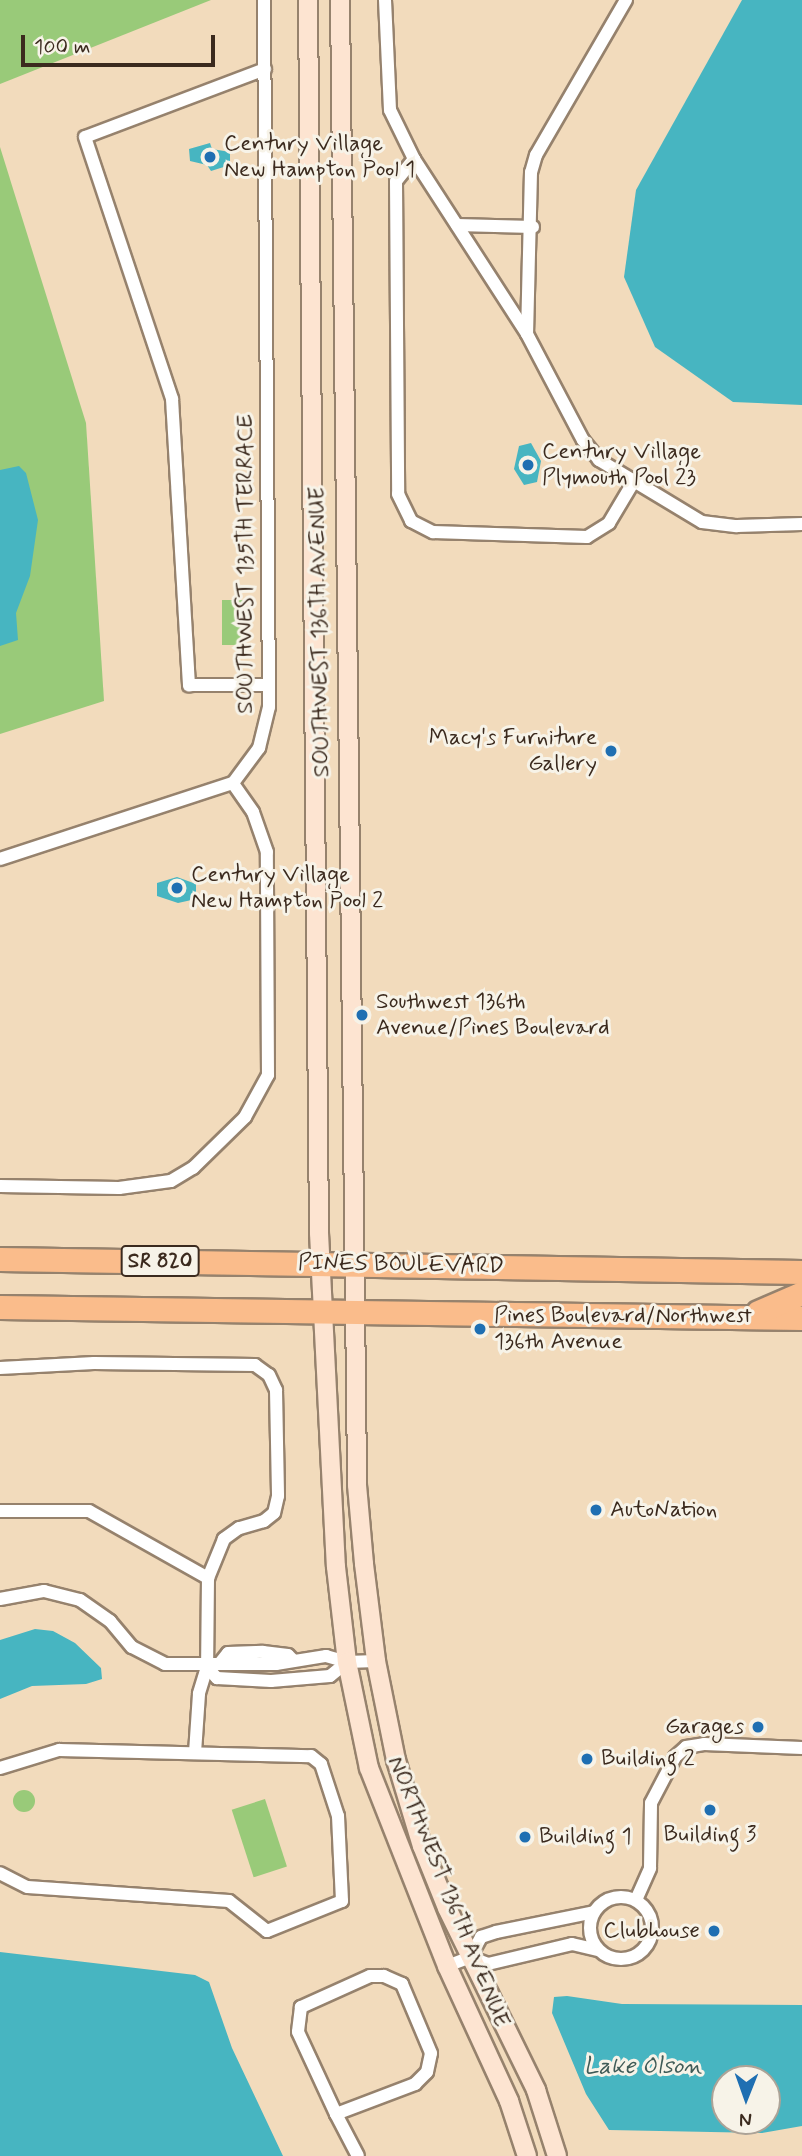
<!DOCTYPE html>
<style>
body{margin:0}
#map{position:relative;width:802px;height:2156px;overflow:hidden;background:#f2dbbc;font-family:Mynerve,sans-serif}
div>[style]{position:absolute}
[style*='--x']{left:calc(var(--x)*1px);top:calc(var(--y)*1px);width:calc(var(--w)*1px);rotate:calc(var(--a)*1deg)}
.green>*{inset:0;background:#99ca79;transform-origin:0 0}
.round{border-radius:50%}
.water>*{inset:0;background:#47b5c1}
.roads{filter:drop-shadow(2px 0 #96826d) drop-shadow(-2px 0 #96826d) drop-shadow(0 2px #96826d) drop-shadow(0 -2px #96826d)}
.street>*{height:12px;margin:-6px;padding:0 6px;transform-origin:6px;border-radius:6px;background:#fff}
.street>.ring{margin:-6px;padding:0;box-sizing:content-box;background:none;border:12px solid #fff;border-radius:50%}
.secondary>*{height:18px;margin:-9px;padding:0 9px;transform-origin:9px;border-radius:9px;background:#fde4d1}
.highway>*{height:23px;margin:-11.5px;padding:0 11.5px;transform-origin:11.5px;border-radius:11.5px;background:#fabc8b}
.dots>*{width:19px;height:19px;translate:-50% -50%;box-sizing:border-box;border:4px solid #f7f3e8;border-radius:50%}
span{translate:-50% -50%;white-space:nowrap;text-align:center;line-height:1.15;-webkit-text-stroke:6px #f7f3e8;paint-order:stroke}
.shield-label span{padding:2px 5px;background:#f7f3e8;border:2px solid;border-radius:5px;-webkit-text-stroke-width:0}
.shield-label{font-size:21px;color:#3b2a1e;font-weight:700}
.poi-label{font-size:23px;color:#3b2a1e}
.left{translate:0 -50%;text-align:left}
.right{translate:-100% -50%;text-align:right}
.street-label{font-size:23px;color:#3b2a1e}
.water-label{font-size:24px;color:#3f5b57;font-style:italic}
.north{position:absolute;left:711px;top:2065px;width:70px;height:70px;box-sizing:border-box;background:#f7f3e8;border:2px solid #aca397;border-radius:50%;rotate:181deg;font-size:19px;font-weight:700;line-height:28px;text-align:center;color:#3b2a1e}
.north::after{content:'';display:block;margin:auto;width:24px;height:32px;background:#1f6fb2;clip-path:polygon(50% 0,100% 100%,50% 72%,0 100%)}
.scale{position:absolute;left:21px;top:35px;width:194px;height:32px;box-sizing:border-box;border:4px solid #3b2a1e;border-top:0;padding-left:9px;font-size:21px;line-height:24px;white-space:nowrap;color:#3b2a1e;-webkit-text-stroke:5px #f7f3e8;paint-order:stroke}
</style>
<div id="map">
<div class="green">
<div style="clip-path:polygon(0 0,211px 0,0 84px)"></div>
<div style="clip-path:polygon(0 147px,86px 423px,104px 701px,0 734px)"></div>
<div style="left:243px;top:600px;width:45px;height:21px;rotate:90deg"></div>
<div class="round" style="left:13px;top:1790px;width:22px;height:22px"></div>
<div style="left:265px;top:1799px;width:71px;height:35px;rotate:72deg"></div>
</div>
<div class="water">
<div style="clip-path:polygon(742px 0,802px 0,802px 405px,733px 402px,655px 347px,624px 277px,636px 190px)"></div>
<div style="clip-path:polygon(210px 143px,212px 149px,230px 152px,230px 165px,211px 171px,207px 165px,190px 161px,189px 149px)"></div>
<div style="clip-path:polygon(531px 443px,541px 461px,537px 482px,524px 485px,514px 469px,519px 446px)"></div>
<div style="clip-path:polygon(19px 466px,26px 473px,38px 520px,30px 576px,16px 613px,18px 640px,0 646px,0 470px)"></div>
<div style="clip-path:polygon(177px 877px,196px 884px,196px 899px,178px 903px,157px 896px,157px 883px)"></div>
<div style="clip-path:polygon(35px 1629px,53px 1631px,75px 1643px,101px 1668px,102px 1679px,86px 1684px,32px 1686px,0 1699px,0 1640px)"></div>
<div style="clip-path:polygon(0 1952px,195px 1975px,209px 1982px,232px 2048px,283px 2156px,0 2156px)"></div>
<div style="clip-path:polygon(evenodd,567px 1996px,622px 2004px,802px 2005px,802px 2126px,762px 2133px,609px 2130px,586px 2094px,552px 2013px,554px 1997px,567px 1996px,725px 2079px,767px 2079px,767px 2121px,725px 2121px,725px 2079px)"></div>
</div>
<div class="roads">
<div class="street">
<div style="--x:385;--y:0;--w:110;--a:87.4"></div>
<div style="--x:390;--y:110;--w:55;--a:63.9"></div>
<div style="--x:414;--y:159;--w:28;--a:129"></div>
<div style="--x:396;--y:181;--w:313;--a:89.6"></div>
<div style="--x:398;--y:494;--w:30;--a:64"></div>
<div style="--x:411;--y:521;--w:25;--a:27"></div>
<div style="--x:433;--y:532;--w:154;--a:1.9"></div>
<div style="--x:587;--y:537;--w:26;--a:-32"></div>
<div style="--x:609;--y:523;--w:49;--a:-59.2"></div>
<div style="--x:634;--y:481;--w:79;--a:31.1"></div>
<div style="--x:702;--y:522;--w:35;--a:7"></div>
<div style="--x:737;--y:526;--w:65;--a:-1.8"></div>
<div style="--x:626;--y:0;--w:179;--a:120.1"></div>
<div style="--x:536;--y:155;--w:18;--a:106"></div>
<div style="--x:531;--y:172;--w:162;--a:91.4"></div>
<div style="--x:527;--y:334;--w:120;--a:62.2"></div>
<div style="--x:583;--y:440;--w:26;--a:51"></div>
<div style="--x:599;--y:460;--w:41;--a:31"></div>
<div style="--x:265;--y:69;--w:192;--a:159.3"></div>
<div style="--x:85;--y:137;--w:276;--a:71.6"></div>
<div style="--x:172;--y:399;--w:287;--a:86.6"></div>
<div style="--x:189;--y:685;--w:80;--a:0"></div>
<div style="--x:414;--y:159;--w:208;--a:57.1"></div>
<div style="--x:457;--y:225;--w:76;--a:1.5"></div>
<div style="--x:0;--y:859;--w:245;--a:-18.1"></div>
<div style="--x:0;--y:1186;--w:119;--a:1"></div>
<div style="--x:119;--y:1188;--w:52;--a:-7.7"></div>
<div style="--x:171;--y:1181;--w:26;--a:-31"></div>
<div style="--x:193;--y:1168;--w:73;--a:-44.4"></div>
<div style="--x:245;--y:1117;--w:48;--a:-61.3"></div>
<div style="--x:268;--y:1075;--w:223;--a:-90.3"></div>
<div style="--x:267;--y:852;--w:42;--a:-109.3"></div>
<div style="--x:253;--y:812;--w:35;--a:-125"></div>
<div style="--x:233;--y:783;--w:44;--a:-53.4"></div>
<div style="--x:259;--y:748;--w:42;--a:-76.3"></div>
<div style="--x:269;--y:707;--w:707;--a:-90.41"></div>
<div style="--x:0;--y:1368;--w:94;--a:-3"></div>
<div style="--x:94;--y:1363;--w:161;--a:0.7"></div>
<div style="--x:255;--y:1365;--w:17;--a:36"></div>
<div style="--x:269;--y:1375;--w:17;--a:65"></div>
<div style="--x:276;--y:1390;--w:106;--a:88.9"></div>
<div style="--x:278;--y:1496;--w:17;--a:103"></div>
<div style="--x:274;--y:1513;--w:13;--a:141"></div>
<div style="--x:264;--y:1521;--w:26;--a:164"></div>
<div style="--x:239;--y:1528;--w:19;--a:144"></div>
<div style="--x:224;--y:1539;--w:42;--a:112.3"></div>
<div style="--x:208;--y:1578;--w:89;--a:90.6"></div>
<div style="--x:207;--y:1667;--w:28;--a:107"></div>
<div style="--x:199;--y:1694;--w:58;--a:93.9"></div>
<div style="--x:0;--y:1511;--w:89;--a:0"></div>
<div style="--x:89;--y:1511;--w:137;--a:29.4"></div>
<div style="--x:0;--y:1599;--w:45;--a:-10.3"></div>
<div style="--x:44;--y:1591;--w:37;--a:14"></div>
<div style="--x:80;--y:1600;--w:37;--a:35"></div>
<div style="--x:110;--y:1621;--w:34;--a:50"></div>
<div style="--x:132;--y:1647;--w:37;--a:27"></div>
<div style="--x:165;--y:1664;--w:111;--a:0"></div>
<div style="--x:276;--y:1664;--w:51;--a:-9.1"></div>
<div style="--x:326;--y:1656;--w:22;--a:16"></div>
<div style="--x:347;--y:1662;--w:29;--a:-2"></div>
<div style="--x:220;--y:1663;--w:13;--a:-51"></div>
<div style="--x:228;--y:1653;--w:35;--a:-2"></div>
<div style="--x:263;--y:1652;--w:25;--a:7"></div>
<div style="--x:288;--y:1655;--w:8;--a:45"></div>
<div style="--x:207;--y:1667;--w:15;--a:48"></div>
<div style="--x:217;--y:1678;--w:54;--a:3.2"></div>
<div style="--x:271;--y:1681;--w:59;--a:-4.8"></div>
<div style="--x:330;--y:1676;--w:22;--a:-39"></div>
<div style="--x:0;--y:1768;--w:62;--a:-17"></div>
<div style="--x:59;--y:1750;--w:252;--a:1.4"></div>
<div style="--x:311;--y:1756;--w:13;--a:39"></div>
<div style="--x:321;--y:1764;--w:55;--a:71.9"></div>
<div style="--x:338;--y:1816;--w:85;--a:87.3"></div>
<div style="--x:342;--y:1901;--w:81;--a:158.2"></div>
<div style="--x:267;--y:1931;--w:48;--a:-141.7"></div>
<div style="--x:229;--y:1901;--w:202;--a:-176"></div>
<div style="--x:27;--y:1887;--w:30;--a:-153"></div>
<div class="ring" style="left:590px;top:1897px;width:50px;height:50px"></div>
<div style="--x:636;--y:1900;--w:35;--a:-66"></div>
<div style="--x:650;--y:1868;--w:65;--a:-89.1"></div>
<div style="--x:651;--y:1803;--w:52;--a:-62.4"></div>
<div style="--x:675;--y:1757;--w:15;--a:-42"></div>
<div style="--x:686;--y:1747;--w:18;--a:-9"></div>
<div style="--x:704;--y:1744;--w:98;--a:2.3"></div>
<div style="--x:470;--y:1957;--w:19;--a:21"></div>
<div style="--x:488;--y:1964;--w:86;--a:-13.4"></div>
<div style="--x:572;--y:1944;--w:26;--a:13"></div>
<div style="--x:447;--y:1966;--w:25;--a:-21"></div>
<div style="--x:470;--y:1957;--w:23;--a:-61"></div>
<div style="--x:481;--y:1937;--w:16;--a:-18"></div>
<div style="--x:496;--y:1932;--w:100;--a:-11.5"></div>
<div style="--x:336;--y:2114;--w:85;--a:-20.8"></div>
<div style="--x:415;--y:2084;--w:17;--a:-45"></div>
<div style="--x:427;--y:2072;--w:19;--a:-78"></div>
<div style="--x:431;--y:2053;--w:75;--a:-112.8"></div>
<div style="--x:402;--y:1984;--w:20;--a:-156"></div>
<div style="--x:384;--y:1976;--w:14;--a:180"></div>
<div style="--x:370;--y:1976;--w:76;--a:155.8"></div>
<div style="--x:301;--y:2007;--w:25;--a:97"></div>
<div style="--x:298;--y:2032;--w:90;--a:65.1"></div>
<div style="--x:336;--y:2114;--w:47;--a:62.4"></div>
</div>
<div class="secondary">
<div style="--x:308;--y:0;--w:1233;--a:89.49"></div>
<div style="--x:319;--y:1233;--w:334;--a:87.1"></div>
<div style="--x:336;--y:1567;--w:96;--a:83.4"></div>
<div style="--x:347;--y:1662;--w:108;--a:78.3"></div>
<div style="--x:369;--y:1768;--w:213;--a:68.5"></div>
<div style="--x:447;--y:1966;--w:149;--a:65.3"></div>
<div style="--x:509;--y:2101;--w:58;--a:71.9"></div>
<div style="--x:340;--y:0;--w:1485;--a:89.34"></div>
<div style="--x:357;--y:1485;--w:79;--a:84.9"></div>
<div style="--x:364;--y:1564;--w:98;--a:82.9"></div>
<div style="--x:376;--y:1661;--w:101;--a:78.6"></div>
<div style="--x:396;--y:1760;--w:90;--a:73.2"></div>
<div style="--x:422;--y:1846;--w:67;--a:68"></div>
<div style="--x:447;--y:1908;--w:203;--a:63.9"></div>
<div style="--x:536;--y:2090;--w:69;--a:72.3"></div>
</div>
<div class="highway">
<div style="--x:0;--y:1259;--w:802;--a:0.93"></div>
<div style="--x:0;--y:1307;--w:802;--a:0.79"></div>
<div style="--x:758;--y:1312;--w:48;--a:-23.4"></div>
</div>
</div>
<div class="dots">
<div style="left:210px;top:157px;background:#1f6fb2"></div>
<div style="left:528px;top:465px;background:#1f6fb2"></div>
<div style="left:611px;top:751px;background:#1f6fb2"></div>
<div style="left:177px;top:888px;background:#1f6fb2"></div>
<div style="left:362px;top:1015px;background:#1f6fb2"></div>
<div style="left:480px;top:1329px;background:#1f6fb2"></div>
<div style="left:596px;top:1510px;background:#1f6fb2"></div>
<div style="left:758px;top:1727px;background:#1f6fb2"></div>
<div style="left:587px;top:1759px;background:#1f6fb2"></div>
<div style="left:710px;top:1810px;background:#1f6fb2"></div>
<div style="left:525px;top:1837px;background:#1f6fb2"></div>
<div style="left:714px;top:1931px;background:#1f6fb2"></div>
</div>
<div class="shield-label">
<span style="left:160px;top:1261px">SR 820</span>
</div>
<div class="poi-label">
<span class="left" style="left:224px;top:157px">Century Village<br>New Hampton Pool 1</span>
<span class="left" style="left:542px;top:465px">Century Village<br>Plymouth Pool 23</span>
<span class="right" style="left:597px;top:751px">Macy's Furniture<br>Gallery</span>
<span class="left" style="left:191px;top:888px">Century Village<br>New Hampton Pool 2</span>
<span class="left" style="left:376px;top:1015px">Southwest 136th<br>Avenue/Pines Boulevard</span>
<span class="left" style="left:494px;top:1329px">Pines Boulevard/Northwest<br>136th Avenue</span>
<span class="left" style="left:610px;top:1510px">AutoNation</span>
<span class="right" style="left:744px;top:1727px">Garages</span>
<span class="left" style="left:601px;top:1759px">Building 2</span>
<span style="left:710px;top:1835px">Building 3</span>
<span class="left" style="left:539px;top:1837px">Building 1</span>
<span class="right" style="left:700px;top:1931px">Clubhouse</span>
</div>
<div class="street-label">
<span style="left:246px;top:564px;rotate:-90deg">SOUTHWEST 135TH TERRACE</span>
<span style="left:320px;top:632px;rotate:-91deg">SOUTHWEST 136TH AVENUE</span>
<span style="left:401px;top:1265px;rotate:1deg">PINES BOULEVARD</span>
<span style="left:448px;top:1892px;rotate:68deg">NORTHWEST 136TH AVENUE</span>
</div>
<div class="water-label">
<span style="left:643px;top:2067px">Lake Olson</span>
</div>
<div class="north">N</div>
<div class="scale">100 m</div>
</div>
